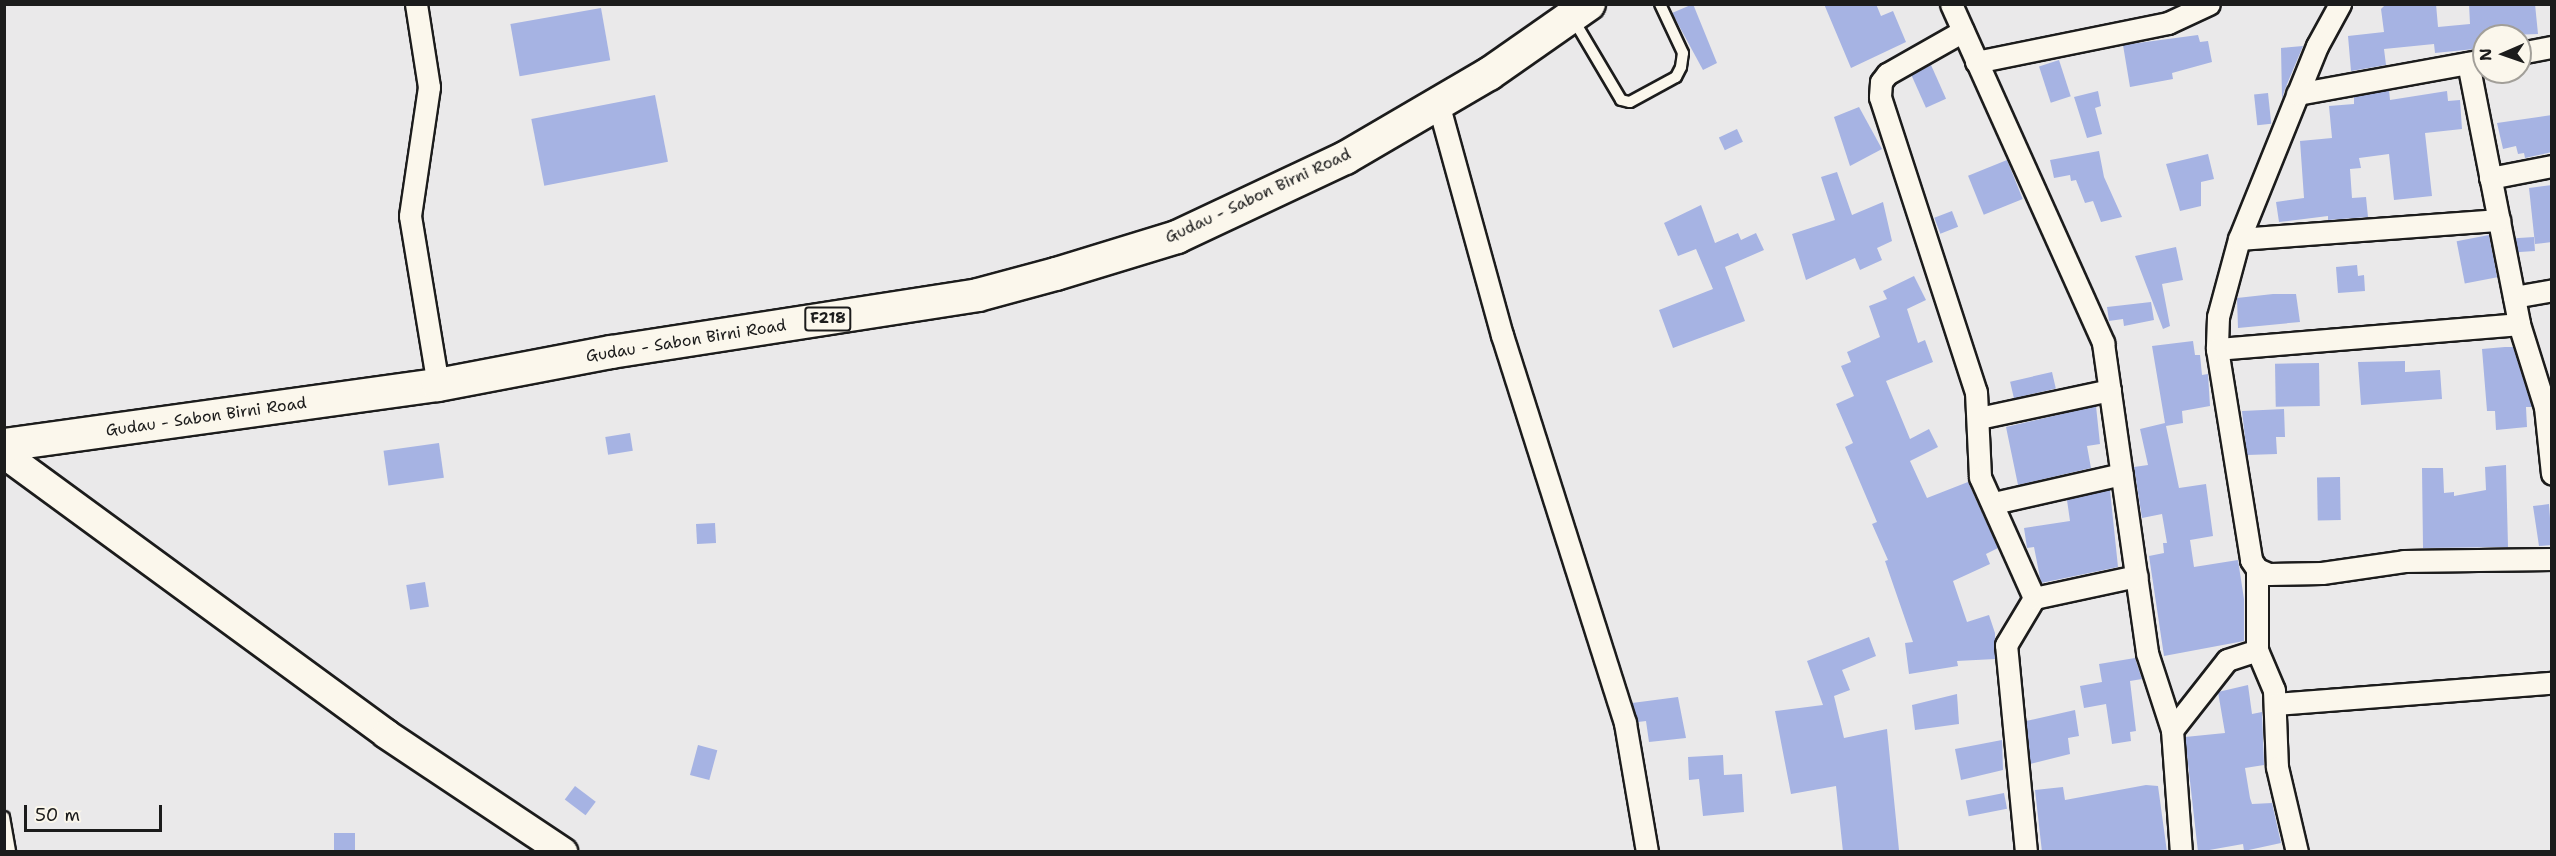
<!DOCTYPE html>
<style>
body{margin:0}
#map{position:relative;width:2556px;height:856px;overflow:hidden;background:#eae9ea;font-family:"Shantell Sans",sans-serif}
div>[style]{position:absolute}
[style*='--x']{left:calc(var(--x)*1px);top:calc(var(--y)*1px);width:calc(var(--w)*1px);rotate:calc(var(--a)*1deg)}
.building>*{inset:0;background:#a6b3e3;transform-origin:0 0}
.roads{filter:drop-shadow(2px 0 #1c1c1c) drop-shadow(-2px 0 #1c1c1c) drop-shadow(0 2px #1c1c1c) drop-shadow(0 -2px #1c1c1c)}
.lane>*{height:10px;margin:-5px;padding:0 5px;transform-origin:5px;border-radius:5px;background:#fbf7ec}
.street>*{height:21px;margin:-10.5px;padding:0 10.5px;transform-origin:10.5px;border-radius:10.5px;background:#fbf7ec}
.secondary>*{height:28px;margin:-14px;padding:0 14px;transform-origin:14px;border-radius:14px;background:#fbf7ec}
.primary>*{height:32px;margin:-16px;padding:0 16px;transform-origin:16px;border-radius:16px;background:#fbf7ec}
span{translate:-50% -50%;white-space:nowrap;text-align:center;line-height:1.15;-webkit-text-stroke:4.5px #fbf7ec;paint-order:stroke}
.shield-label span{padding:2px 4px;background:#fbf7ec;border:2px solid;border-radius:4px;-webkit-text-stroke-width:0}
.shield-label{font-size:15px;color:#1c1c1c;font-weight:700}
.street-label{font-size:16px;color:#1c1c1c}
.frame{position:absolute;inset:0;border:6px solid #1c1c1c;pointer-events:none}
.north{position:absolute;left:2472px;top:24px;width:60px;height:60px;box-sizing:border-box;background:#fbf7ec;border:2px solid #a29f99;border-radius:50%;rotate:268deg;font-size:16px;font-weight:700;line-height:24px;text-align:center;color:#1c1c1c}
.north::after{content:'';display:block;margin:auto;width:21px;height:27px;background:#1c1c1c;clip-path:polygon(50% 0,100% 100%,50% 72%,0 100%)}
.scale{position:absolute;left:24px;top:805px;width:138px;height:27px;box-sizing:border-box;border:3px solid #1c1c1c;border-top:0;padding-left:8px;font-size:18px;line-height:21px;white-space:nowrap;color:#1c1c1c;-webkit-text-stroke:4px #fbf7ec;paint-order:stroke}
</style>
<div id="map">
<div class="building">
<div style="clip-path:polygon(1693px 4px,1717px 63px,1703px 70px,1672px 13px)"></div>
<div style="clip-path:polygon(1824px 4px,1876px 4px,1881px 16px,1893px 11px,1906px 42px,1851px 68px)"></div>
<div style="clip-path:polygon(2386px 4px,2436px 4px,2438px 27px,2470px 24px,2469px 4px,2535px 4px,2538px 34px,2484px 36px,2484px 48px,2435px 53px,2434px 44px,2384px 49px,2386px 65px,2351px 71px,2348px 36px,2384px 32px,2381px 9px)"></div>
<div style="left:601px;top:8px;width:53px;height:92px;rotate:80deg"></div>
<div style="clip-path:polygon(2198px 35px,2200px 42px,2208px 41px,2212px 62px,2172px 73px,2173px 79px,2130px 87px,2123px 45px)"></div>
<div style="clip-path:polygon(2303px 46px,2285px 89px,2282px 99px,2281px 48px)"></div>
<div style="left:2059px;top:60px;width:38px;height:21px;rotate:72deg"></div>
<div style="left:1931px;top:65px;width:37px;height:22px;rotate:66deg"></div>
<div style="clip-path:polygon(2389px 90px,2390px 100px,2447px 91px,2448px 101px,2460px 100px,2462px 129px,2425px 133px,2432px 196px,2394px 200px,2389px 154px,2359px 158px,2361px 168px,2350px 169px,2352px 198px,2366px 197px,2368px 217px,2328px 220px,2328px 216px,2279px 222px,2276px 202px,2304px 198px,2300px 141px,2332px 138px,2329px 106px,2354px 104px,2354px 97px)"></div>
<div style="clip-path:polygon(2098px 91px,2101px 106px,2095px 108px,2102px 134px,2087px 138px,2074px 97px)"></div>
<div style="left:2268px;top:93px;width:31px;height:14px;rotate:84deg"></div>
<div style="left:655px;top:95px;width:68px;height:126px;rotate:79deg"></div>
<div style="clip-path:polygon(1859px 107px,1882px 149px,1850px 166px,1834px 117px)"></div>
<div style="clip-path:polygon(2552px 115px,2552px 152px,2525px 158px,2524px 153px,2518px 154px,2516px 146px,2503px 149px,2497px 123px)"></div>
<div style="left:1737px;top:129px;width:14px;height:20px;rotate:65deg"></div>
<div style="clip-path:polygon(2099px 151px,2104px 177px,2122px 217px,2101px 222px,2093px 201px,2085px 203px,2076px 180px,2071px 181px,2070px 175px,2054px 178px,2050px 160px)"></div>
<div style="clip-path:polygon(2208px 154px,2214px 179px,2201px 182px,2201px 206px,2180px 211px,2166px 164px)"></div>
<div style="left:2007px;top:160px;width:42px;height:42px;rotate:68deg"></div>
<div style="clip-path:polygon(1837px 172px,1852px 215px,1883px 202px,1892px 241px,1877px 248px,1882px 260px,1860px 270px,1855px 258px,1806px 280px,1792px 234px,1835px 220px,1821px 177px)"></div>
<div style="clip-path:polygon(2552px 185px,2552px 242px,2535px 244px,2529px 188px)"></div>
<div style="clip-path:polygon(1701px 205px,1715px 243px,1738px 233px,1741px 240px,1756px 233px,1764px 250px,1725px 267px,1745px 321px,1673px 348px,1659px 310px,1713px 289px,1696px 249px,1678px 256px,1664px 223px)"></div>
<div style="left:1952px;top:211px;width:17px;height:19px;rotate:69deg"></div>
<div style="left:2489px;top:235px;width:43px;height:33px;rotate:79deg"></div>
<div style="left:2534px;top:237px;width:14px;height:19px;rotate:86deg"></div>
<div style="clip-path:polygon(2176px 247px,2183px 280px,2162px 284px,2170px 326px,2163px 329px,2135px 256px)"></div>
<div style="clip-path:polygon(2357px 265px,2358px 276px,2364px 275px,2365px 291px,2338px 293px,2336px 267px)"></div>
<div style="clip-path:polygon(1914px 276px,1926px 300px,1907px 309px,1918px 343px,1925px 340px,1933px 362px,1886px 381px,1910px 439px,1929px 429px,1938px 447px,1910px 461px,1927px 498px,1968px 482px,1998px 548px,1986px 554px,1990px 564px,1953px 581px,1967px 622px,1989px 615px,1995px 633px,1995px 659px,1957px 661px,1958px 666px,1909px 674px,1905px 643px,1913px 642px,1885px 561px,1888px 560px,1872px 524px,1877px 522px,1845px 447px,1853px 443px,1836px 404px,1854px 396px,1841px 366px,1851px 362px,1847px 352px,1880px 337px,1869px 306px,1887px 299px,1883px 291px)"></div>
<div style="clip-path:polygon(2273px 294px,2296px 294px,2300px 322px,2238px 328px,2237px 298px)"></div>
<div style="clip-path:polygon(2151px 302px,2154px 320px,2124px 326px,2123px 319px,2109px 321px,2107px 307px)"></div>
<div style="clip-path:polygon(2193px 341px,2195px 355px,2200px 355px,2202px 375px,2208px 374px,2210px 406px,2182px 411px,2183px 423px,2166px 426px,2179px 488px,2206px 484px,2213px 536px,2190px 540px,2194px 567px,2238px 560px,2244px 599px,2244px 641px,2164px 656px,2149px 556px,2164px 553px,2163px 543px,2167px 543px,2162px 514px,2142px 518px,2134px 467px,2148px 465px,2140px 429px,2165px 423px,2152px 346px)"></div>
<div style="clip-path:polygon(2505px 347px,2513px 347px,2532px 407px,2526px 407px,2527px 427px,2496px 430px,2495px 411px,2487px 411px,2482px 349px)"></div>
<div style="clip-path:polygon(2405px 361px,2405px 372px,2440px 370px,2442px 399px,2361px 405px,2358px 362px)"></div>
<div style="left:2319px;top:363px;width:43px;height:44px;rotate:89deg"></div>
<div style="left:2052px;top:372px;width:17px;height:43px;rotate:77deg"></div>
<div style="clip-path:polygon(2096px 406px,2100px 444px,2087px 446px,2091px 468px,2018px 485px,2006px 427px)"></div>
<div style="clip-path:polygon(2284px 409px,2285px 437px,2276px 437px,2277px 454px,2247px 455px,2242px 411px)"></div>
<div style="left:630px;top:433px;width:18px;height:25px;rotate:81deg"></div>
<div style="left:439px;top:443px;width:35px;height:56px;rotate:82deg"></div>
<div style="clip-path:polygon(2506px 465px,2508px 547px,2423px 548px,2422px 468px,2443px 468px,2444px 493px,2454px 492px,2454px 496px,2486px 490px,2485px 467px)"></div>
<div style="left:2340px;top:477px;width:43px;height:23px;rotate:89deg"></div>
<div style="clip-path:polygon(2110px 490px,2118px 567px,2041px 583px,2034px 547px,2027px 548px,2024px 528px,2070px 521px,2067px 500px)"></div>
<div style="clip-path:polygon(2549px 504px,2552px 545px,2539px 546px,2533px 506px)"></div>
<div style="left:715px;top:523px;width:20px;height:19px;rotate:87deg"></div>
<div style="left:425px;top:582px;width:25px;height:19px;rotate:81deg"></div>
<div style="clip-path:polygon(1869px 637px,1876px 656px,1842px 670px,1850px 690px,1834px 696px,1844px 738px,1887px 729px,1899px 850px,1843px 852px,1836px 786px,1791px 794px,1775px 711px,1823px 705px,1807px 661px)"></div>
<div style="clip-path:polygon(2135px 658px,2142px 679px,2130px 681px,2136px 731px,2130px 732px,2131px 741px,2112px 744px,2106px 704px,2084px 708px,2080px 686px,2102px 682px,2099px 664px)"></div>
<div style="clip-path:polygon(2248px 685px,2252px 714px,2262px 712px,2264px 765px,2245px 768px,2250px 798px,2252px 804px,2272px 803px,2281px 843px,2244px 851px,2243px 844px,2198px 852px,2185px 737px,2225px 733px,2218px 692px)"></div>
<div style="clip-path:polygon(1957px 694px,1959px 724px,1915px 730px,1912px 705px)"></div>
<div style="clip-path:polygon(1678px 697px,1686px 738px,1649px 742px,1646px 721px,1638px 722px,1632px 703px)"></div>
<div style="clip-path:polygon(2075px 710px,2079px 736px,2068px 738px,2070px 754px,2030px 764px,2026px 721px)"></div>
<div style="clip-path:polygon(2002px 740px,2003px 770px,1961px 780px,1955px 749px)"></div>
<div style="left:698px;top:745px;width:20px;height:31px;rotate:15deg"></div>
<div style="clip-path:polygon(1723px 755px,1724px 775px,1742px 774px,1744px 812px,1703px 816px,1699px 779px,1689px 780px,1688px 757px)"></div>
<div style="clip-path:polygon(2146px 785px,2158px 786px,2167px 852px,2042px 852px,2035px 790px,2063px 787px,2065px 800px)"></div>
<div style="left:575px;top:786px;width:26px;height:17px;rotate:37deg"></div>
<div style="left:2004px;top:793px;width:16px;height:39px;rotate:79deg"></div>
<div style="left:355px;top:833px;width:19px;height:21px;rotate:90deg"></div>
</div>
<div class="roads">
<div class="lane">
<div style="--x:1572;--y:17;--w:96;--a:59.4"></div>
<div style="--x:1621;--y:100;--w:9;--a:13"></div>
<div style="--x:1630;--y:102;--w:52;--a:-28.5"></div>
<div style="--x:1676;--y:77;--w:11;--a:-63"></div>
<div style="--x:1681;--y:67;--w:14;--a:-82"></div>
<div style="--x:1683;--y:53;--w:54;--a:-115.1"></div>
<div style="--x:4;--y:817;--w:36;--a:80"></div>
</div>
<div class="street">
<div style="--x:416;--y:4;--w:84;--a:81.1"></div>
<div style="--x:429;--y:87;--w:130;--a:98.4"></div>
<div style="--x:410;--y:216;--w:171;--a:80.6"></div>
<div style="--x:1951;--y:4;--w:372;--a:65.8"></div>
<div style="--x:2103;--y:343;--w:313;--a:81.9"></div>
<div style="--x:2147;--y:653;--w:81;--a:72"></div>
<div style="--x:2172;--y:730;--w:122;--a:85.8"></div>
<div style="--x:2340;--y:4;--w:48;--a:118.7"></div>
<div style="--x:2317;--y:46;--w:208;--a:112"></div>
<div style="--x:2239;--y:239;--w:81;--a:105.1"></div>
<div style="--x:2218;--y:317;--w:32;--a:92"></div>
<div style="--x:2217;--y:349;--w:214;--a:80.8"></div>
<div style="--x:2251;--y:560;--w:11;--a:56"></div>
<div style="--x:2257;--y:569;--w:13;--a:23"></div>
<div style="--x:2269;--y:574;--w:53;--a:-1.1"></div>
<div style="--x:2322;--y:573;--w:83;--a:-8.3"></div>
<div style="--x:2404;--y:561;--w:148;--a:-0.8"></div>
<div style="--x:1963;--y:31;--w:87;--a:150.5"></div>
<div style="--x:1887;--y:74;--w:10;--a:127"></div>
<div style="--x:1881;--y:82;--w:15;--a:94"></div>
<div style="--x:1880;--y:97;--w:310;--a:72"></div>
<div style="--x:1976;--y:392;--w:85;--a:87.3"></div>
<div style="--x:1980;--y:477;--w:133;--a:65.9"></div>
<div style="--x:2520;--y:53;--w:33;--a:-11"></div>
<div style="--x:1976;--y:62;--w:196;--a:-11.5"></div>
<div style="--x:2168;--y:23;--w:45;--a:-24.9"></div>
<div style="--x:2468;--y:63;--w:266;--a:78.9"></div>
<div style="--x:2519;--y:324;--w:87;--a:72.6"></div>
<div style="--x:2545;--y:407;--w:67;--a:84"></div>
<div style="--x:2297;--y:94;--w:190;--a:-10.3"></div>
<div style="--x:1438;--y:103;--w:241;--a:74.6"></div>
<div style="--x:1502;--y:335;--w:407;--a:72.4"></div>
<div style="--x:1625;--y:723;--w:131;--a:80.3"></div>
<div style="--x:2490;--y:178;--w:63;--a:-11"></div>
<div style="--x:2239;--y:239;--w:261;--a:-4.2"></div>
<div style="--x:2514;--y:297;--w:39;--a:-10"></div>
<div style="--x:2217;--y:349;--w:303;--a:-4.7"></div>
<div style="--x:1979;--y:418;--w:134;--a:-12.1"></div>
<div style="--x:1994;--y:503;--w:131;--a:-12.8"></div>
<div style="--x:2257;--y:650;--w:43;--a:67"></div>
<div style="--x:2274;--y:690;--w:77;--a:87.8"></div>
<div style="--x:2277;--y:767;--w:87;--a:76.8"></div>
<div style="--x:2276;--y:704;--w:277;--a:-4.4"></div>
<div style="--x:2172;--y:730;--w:89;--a:-51.8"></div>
<div style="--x:2227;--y:660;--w:32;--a:-18"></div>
<div style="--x:2257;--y:650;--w:81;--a:-90"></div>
<div style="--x:2026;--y:852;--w:208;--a:-95.5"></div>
<div style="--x:2006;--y:645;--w:55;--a:-59.2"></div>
<div style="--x:2034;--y:598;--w:105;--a:-12.1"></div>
</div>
<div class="secondary">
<div style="--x:4;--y:454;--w:474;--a:36.2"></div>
<div style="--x:386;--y:734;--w:213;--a:33.7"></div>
</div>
<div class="primary">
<div style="--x:4;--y:445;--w:438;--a:-7.9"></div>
<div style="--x:438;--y:385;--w:176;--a:-10.8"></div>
<div style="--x:611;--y:352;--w:371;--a:-8.8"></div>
<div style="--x:978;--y:295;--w:81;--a:-15.1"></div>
<div style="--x:1056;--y:274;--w:127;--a:-17"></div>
<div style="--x:1177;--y:237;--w:186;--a:-25.2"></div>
<div style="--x:1345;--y:158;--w:167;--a:-30.3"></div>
<div style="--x:1489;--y:74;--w:122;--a:-35"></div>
</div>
</div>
<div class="shield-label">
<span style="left:828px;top:319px">F218</span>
</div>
<div class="street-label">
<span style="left:1258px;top:196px;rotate:-25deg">Gudau - Sabon Birni Road</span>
<span style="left:686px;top:341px;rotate:-9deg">Gudau - Sabon Birni Road</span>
<span style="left:206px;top:417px;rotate:-8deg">Gudau - Sabon Birni Road</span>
</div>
<div class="frame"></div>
<div class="north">N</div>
<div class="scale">50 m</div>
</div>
